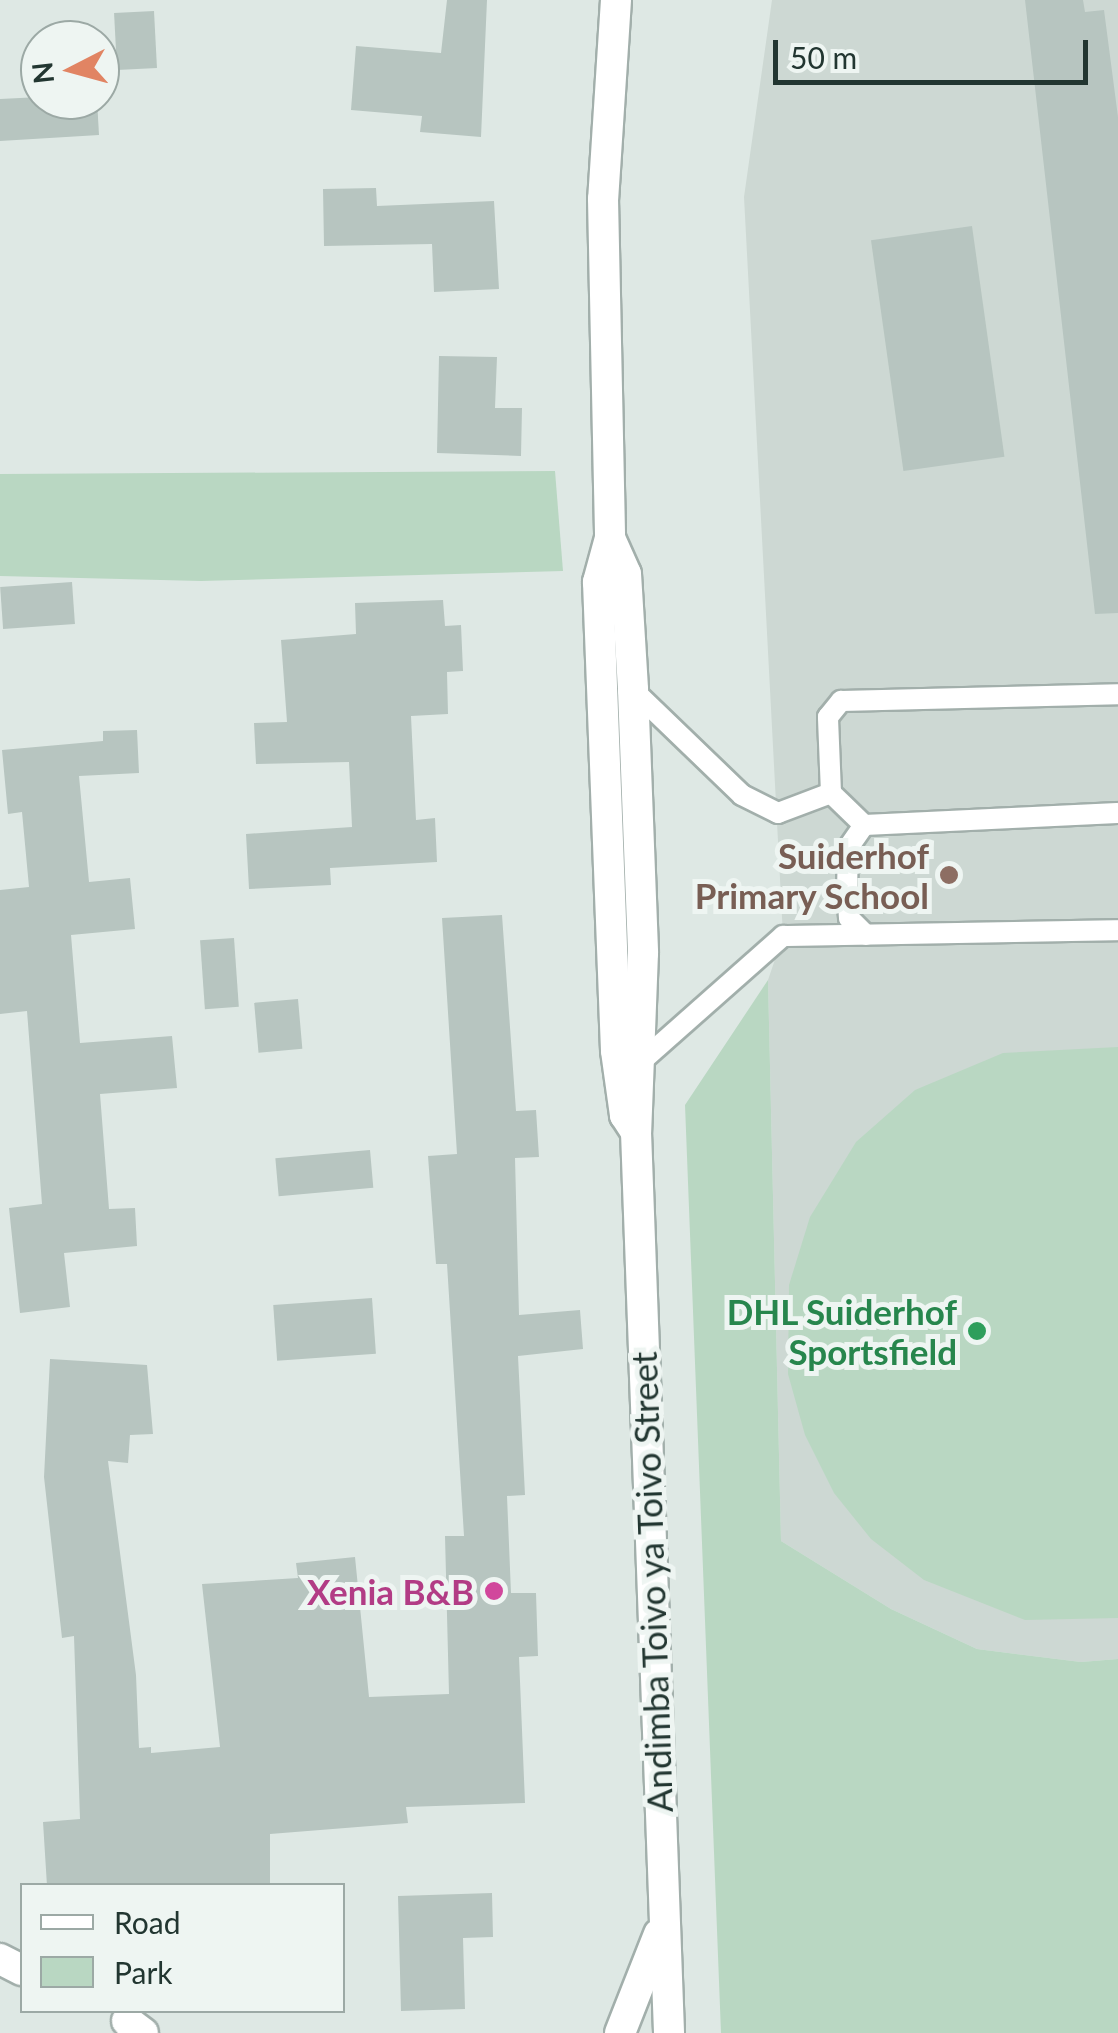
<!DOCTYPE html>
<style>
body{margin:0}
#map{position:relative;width:1118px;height:2033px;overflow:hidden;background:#dee8e4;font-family:Lato,sans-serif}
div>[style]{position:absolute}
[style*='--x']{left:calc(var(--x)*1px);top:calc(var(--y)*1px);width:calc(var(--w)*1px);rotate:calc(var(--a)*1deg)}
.built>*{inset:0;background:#cdd8d3}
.green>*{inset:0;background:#b9d7c2}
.building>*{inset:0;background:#b7c5c0;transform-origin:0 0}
.roads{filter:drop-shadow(2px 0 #a2afab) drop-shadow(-2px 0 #a2afab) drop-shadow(0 2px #a2afab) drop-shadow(0 -2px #a2afab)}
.lane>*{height:20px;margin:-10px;padding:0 10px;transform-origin:10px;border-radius:10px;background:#fff}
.street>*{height:30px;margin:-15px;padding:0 15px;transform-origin:15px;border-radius:15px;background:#fff}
.secondary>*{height:30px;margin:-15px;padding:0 15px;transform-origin:15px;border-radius:15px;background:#fff}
.dots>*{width:28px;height:28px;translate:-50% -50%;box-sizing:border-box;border:5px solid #eef5f2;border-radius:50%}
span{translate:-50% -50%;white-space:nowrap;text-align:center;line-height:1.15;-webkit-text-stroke:10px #eef5f2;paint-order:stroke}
.education-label{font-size:35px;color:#785e54;font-weight:700}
.right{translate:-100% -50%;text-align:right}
.leisure-label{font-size:35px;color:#27864d;font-weight:700}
.street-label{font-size:35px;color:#223631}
.hotel-label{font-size:35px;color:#b23c85;font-weight:700}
.legend{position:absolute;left:20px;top:1883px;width:325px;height:130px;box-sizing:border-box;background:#eef5f2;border:2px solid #9ca9a5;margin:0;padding:12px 18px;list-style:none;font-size:30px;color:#223631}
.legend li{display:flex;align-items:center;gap:20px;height:50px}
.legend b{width:50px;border:2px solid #9ca9a5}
.north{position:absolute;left:20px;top:20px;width:100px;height:100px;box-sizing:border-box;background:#eef5f2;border:2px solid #9ca9a5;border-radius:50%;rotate:264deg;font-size:28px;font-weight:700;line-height:40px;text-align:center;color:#223631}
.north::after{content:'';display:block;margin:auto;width:35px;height:45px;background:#e18463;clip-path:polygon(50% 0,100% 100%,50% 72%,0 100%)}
.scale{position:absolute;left:773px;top:40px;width:315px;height:45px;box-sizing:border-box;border:5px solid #223631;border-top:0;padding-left:12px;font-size:30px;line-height:35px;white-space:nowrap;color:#223631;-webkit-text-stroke:8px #eef5f2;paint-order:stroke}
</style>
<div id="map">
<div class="built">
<div style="clip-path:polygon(772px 0,1118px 0,1118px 1659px,1081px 1662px,977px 1649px,891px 1609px,781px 1541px,768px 980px,783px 936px,744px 197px)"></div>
</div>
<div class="green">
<div style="clip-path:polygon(555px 471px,563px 571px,201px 581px,0 576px,0 474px)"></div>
<div style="clip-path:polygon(768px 980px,781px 1541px,891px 1609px,977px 1649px,1081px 1662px,1118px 1659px,1118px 2033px,721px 2033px,685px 1105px)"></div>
<div style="clip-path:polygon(1118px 1047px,1118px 1618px,1025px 1620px,924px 1580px,871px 1539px,834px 1493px,805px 1435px,788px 1374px,789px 1285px,810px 1217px,856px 1142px,915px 1090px,1003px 1053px)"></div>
</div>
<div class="building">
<div style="clip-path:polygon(447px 0,487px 0,481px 137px,420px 132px,422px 116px,351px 110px,356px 46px,441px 53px)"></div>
<div style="clip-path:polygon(1025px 0,1083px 0,1085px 12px,1104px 10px,1118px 117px,1118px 613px,1095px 614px)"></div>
<div style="left:154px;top:11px;width:57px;height:40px;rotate:87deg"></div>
<div style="clip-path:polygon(40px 97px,97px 100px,99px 135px,0 141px,0 99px)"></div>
<div style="clip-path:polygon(376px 188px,377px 206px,494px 201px,499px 289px,434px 292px,432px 244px,324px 246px,323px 189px)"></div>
<div style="left:972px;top:226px;width:233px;height:102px;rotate:82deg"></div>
<div style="clip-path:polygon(439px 356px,497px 357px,495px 408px,522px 408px,521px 456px,437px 453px)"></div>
<div style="left:72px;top:582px;width:42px;height:72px;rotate:86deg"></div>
<div style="clip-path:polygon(443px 600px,445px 626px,461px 625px,463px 671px,447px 672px,448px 714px,411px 716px,416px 820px,435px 818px,437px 862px,330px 868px,331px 885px,249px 889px,246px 834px,352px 827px,349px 762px,256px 764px,254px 723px,287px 722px,281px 640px,356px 634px,355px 603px)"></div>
<div style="clip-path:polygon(137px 730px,139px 773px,79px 776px,89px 882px,130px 878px,135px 929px,71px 935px,80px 1043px,172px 1036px,177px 1088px,100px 1094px,109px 1209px,135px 1208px,137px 1246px,64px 1253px,70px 1307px,20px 1313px,9px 1208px,42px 1204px,27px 1011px,0 1014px,0 890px,29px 887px,22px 812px,8px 814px,2px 750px,103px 741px,103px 731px)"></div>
<div style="clip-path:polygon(502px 915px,516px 1111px,536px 1110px,539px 1157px,515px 1158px,519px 1315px,580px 1310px,583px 1349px,518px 1356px,525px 1495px,507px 1496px,511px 1593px,536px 1593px,538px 1656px,519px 1657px,525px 1803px,406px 1807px,408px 1823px,270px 1834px,270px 1886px,47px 1886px,43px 1822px,80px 1819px,74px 1636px,62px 1638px,44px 1477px,50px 1359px,147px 1365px,153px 1434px,130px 1435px,128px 1463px,108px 1461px,136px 1675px,139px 1748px,151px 1747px,151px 1753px,220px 1747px,202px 1584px,298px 1578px,296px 1563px,355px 1557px,369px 1697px,449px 1694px,445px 1536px,464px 1536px,447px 1264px,436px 1264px,428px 1156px,457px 1154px,442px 918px)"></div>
<div style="left:234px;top:938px;width:69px;height:34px;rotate:86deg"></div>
<div style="left:298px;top:999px;width:50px;height:44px;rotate:85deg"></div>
<div style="left:370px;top:1150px;width:38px;height:95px;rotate:85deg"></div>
<div style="left:372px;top:1298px;width:56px;height:99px;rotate:86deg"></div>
<div style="clip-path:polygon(492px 1893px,493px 1937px,463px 1938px,465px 2009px,401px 2011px,398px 1896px)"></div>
</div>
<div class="roads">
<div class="lane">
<div style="--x:633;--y:690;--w:151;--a:43.9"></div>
<div style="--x:742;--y:795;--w:40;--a:26.6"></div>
<div style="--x:778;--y:813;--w:57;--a:-20.7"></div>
<div style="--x:864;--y:825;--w:46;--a:-135.9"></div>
<div style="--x:831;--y:793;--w:76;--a:-92.3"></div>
<div style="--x:828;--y:717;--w:21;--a:-51"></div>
<div style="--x:841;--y:701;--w:277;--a:-1.4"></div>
<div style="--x:866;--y:935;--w:24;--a:-135"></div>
<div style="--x:849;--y:918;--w:28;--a:-94"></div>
<div style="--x:847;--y:890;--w:42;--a:-88.6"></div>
<div style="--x:848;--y:848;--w:28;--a:-55"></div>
<div style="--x:864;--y:825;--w:254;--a:-2.7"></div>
<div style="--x:644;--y:1059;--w:186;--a:-41.5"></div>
<div style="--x:783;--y:936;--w:335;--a:-1"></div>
</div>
<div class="street">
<div style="--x:0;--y:1959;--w:25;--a:27"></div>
</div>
<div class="secondary">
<div style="--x:616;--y:0;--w:199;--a:93.7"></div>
<div style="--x:603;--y:199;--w:339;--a:88.8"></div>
<div style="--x:610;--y:538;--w:46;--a:105.3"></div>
<div style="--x:598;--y:582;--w:469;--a:87.8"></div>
<div style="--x:616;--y:1051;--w:65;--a:82"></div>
<div style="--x:625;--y:1115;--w:20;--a:57"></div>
<div style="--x:610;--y:538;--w:39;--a:66"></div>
<div style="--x:626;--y:574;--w:116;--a:86.5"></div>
<div style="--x:633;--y:690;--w:263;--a:87.8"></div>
<div style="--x:643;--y:953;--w:179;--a:92.2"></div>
<div style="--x:636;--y:1132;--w:902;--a:87.9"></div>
<div style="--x:127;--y:2021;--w:20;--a:37"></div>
<div style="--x:620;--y:2033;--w:106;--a:-68.5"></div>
</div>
</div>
<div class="dots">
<div style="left:949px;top:875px;background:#8d6e63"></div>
<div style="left:977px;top:1331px;background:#2e9e5b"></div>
<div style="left:494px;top:1591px;background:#d1479c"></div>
</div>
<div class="education-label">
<span class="right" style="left:929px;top:875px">Suiderhof<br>Primary School</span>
</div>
<div class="leisure-label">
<span class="right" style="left:957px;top:1331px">DHL Suiderhof<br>Sportsfield</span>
</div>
<div class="street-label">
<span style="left:651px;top:1582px;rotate:-92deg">Andimba Toivo ya Toivo Street</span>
</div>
<div class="hotel-label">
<span class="right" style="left:474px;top:1591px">Xenia B&amp;B</span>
</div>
<ul class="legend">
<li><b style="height:12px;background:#fff"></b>Road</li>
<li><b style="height:28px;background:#b9d7c2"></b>Park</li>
</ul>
<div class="north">N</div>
<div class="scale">50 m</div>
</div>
